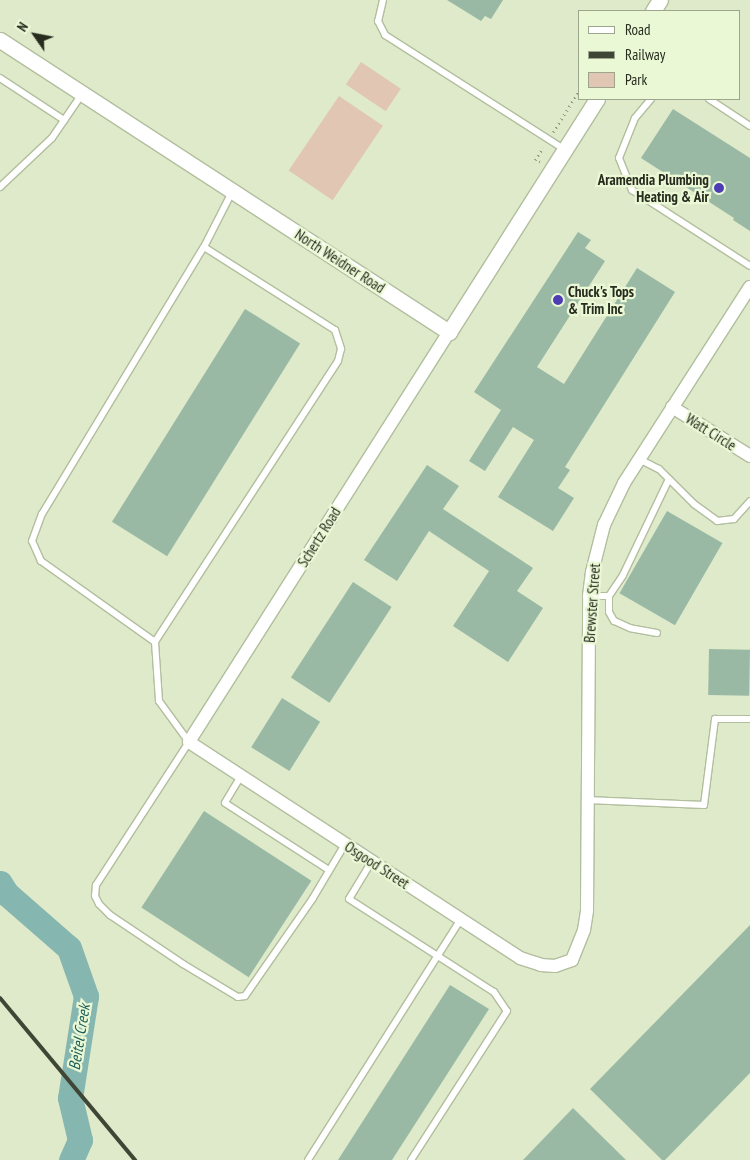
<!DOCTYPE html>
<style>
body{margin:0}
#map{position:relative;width:750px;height:1160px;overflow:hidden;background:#deeac9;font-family:"PT Sans Narrow",sans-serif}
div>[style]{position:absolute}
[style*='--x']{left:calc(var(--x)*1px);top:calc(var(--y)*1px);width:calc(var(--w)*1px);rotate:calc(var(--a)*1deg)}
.green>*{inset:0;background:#e1c7b3;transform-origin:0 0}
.river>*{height:25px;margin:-12.5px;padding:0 12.5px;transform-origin:12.5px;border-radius:12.5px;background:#85b6b0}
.building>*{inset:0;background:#99b9a4;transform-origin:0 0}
.path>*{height:2.5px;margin-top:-1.25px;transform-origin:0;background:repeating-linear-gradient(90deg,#949d84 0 1px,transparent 0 5px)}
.roads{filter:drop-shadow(1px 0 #b2be9e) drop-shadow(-1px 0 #b2be9e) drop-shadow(0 1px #b2be9e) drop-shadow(0 -1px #b2be9e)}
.service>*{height:6px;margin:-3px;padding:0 3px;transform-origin:3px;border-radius:3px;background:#fff}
.minor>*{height:12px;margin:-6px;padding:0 6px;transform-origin:6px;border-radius:6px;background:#fff}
.tertiary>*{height:15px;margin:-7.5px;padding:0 7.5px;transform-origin:7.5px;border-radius:7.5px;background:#fff}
.rail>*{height:4px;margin:-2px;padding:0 2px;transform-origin:2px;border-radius:2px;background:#404636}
.dots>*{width:14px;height:14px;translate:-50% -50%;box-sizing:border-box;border:2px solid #ebf8d6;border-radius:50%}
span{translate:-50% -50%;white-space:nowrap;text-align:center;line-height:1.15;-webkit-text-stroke:4.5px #ebf8d6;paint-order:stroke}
.poi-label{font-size:15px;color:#272c1f;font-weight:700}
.right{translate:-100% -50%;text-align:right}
.left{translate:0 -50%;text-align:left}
.street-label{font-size:15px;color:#272c1f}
.water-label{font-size:16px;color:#1d5f5a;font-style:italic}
.legend{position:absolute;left:578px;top:10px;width:162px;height:90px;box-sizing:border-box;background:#ebf8d6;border:1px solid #9da68d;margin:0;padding:6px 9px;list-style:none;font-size:15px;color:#272c1f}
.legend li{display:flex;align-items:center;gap:10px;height:25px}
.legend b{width:25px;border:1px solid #9da68d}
.north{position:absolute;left:10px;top:10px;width:50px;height:50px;-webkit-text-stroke:4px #ebf8d6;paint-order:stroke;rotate:303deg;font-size:14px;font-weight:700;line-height:20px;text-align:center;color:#272c1f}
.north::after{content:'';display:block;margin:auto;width:18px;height:22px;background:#272c1f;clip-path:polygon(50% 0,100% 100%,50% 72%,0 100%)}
</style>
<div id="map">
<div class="green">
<div style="left:361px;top:62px;width:48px;height:27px;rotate:34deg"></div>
<div style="left:339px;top:96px;width:53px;height:90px;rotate:34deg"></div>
</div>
<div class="river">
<div style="--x:0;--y:883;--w:13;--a:58"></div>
<div style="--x:7;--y:894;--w:82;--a:41.1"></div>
<div style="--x:69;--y:948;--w:51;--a:70.5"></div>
<div style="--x:86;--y:996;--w:103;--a:98.9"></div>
<div style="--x:70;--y:1098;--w:43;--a:76.6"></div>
<div style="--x:80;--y:1140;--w:22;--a:114"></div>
</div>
<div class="building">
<div style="clip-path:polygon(447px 0,503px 0,491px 19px,485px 16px,481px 21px)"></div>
<div style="clip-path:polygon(673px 109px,750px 158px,750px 231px,733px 220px,734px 218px,641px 158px)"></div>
<div style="clip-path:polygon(578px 232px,591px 240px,585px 248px,605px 261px,537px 367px,564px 384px,637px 268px,675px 292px,565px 467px,570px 470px,558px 488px,574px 498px,553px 531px,498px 497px,534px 440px,513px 427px,485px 471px,469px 461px,501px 410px,474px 392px)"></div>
<div style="left:245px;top:309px;width:65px;height:251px;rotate:32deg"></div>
<div style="clip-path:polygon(427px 465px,459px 486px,443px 509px,533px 568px,517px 591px,543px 608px,508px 662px,453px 626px,489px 571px,429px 531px,397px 581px,364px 560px)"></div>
<div style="left:667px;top:511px;width:64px;height:95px;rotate:30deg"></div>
<div style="left:353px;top:582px;width:46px;height:114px;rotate:33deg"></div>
<div style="left:709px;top:649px;width:41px;height:46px;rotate:1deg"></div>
<div style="left:282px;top:698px;width:45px;height:58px;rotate:32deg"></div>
<div style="left:204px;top:811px;width:128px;height:115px;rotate:33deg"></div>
<div style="clip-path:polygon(750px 925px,750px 1073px,665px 1160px,662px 1160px,590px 1089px)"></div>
<div style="clip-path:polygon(450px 985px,489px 1009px,392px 1160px,338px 1160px)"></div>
<div style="clip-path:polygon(573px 1108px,626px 1160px,523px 1160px)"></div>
</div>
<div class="path">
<div style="--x:553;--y:132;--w:49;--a:-57.6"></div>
<div style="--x:540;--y:162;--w:5;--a:-158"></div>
<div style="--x:535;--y:160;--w:15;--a:-58"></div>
</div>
<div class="roads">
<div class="service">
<div style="--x:383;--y:0;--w:22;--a:103"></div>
<div style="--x:378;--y:21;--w:16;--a:63"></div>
<div style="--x:385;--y:35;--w:212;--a:32.5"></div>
<div style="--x:0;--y:78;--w:77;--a:33.3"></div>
<div style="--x:651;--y:99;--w:25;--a:130"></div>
<div style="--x:635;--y:118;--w:43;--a:111.8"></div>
<div style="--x:619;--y:158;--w:35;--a:68"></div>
<div style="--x:632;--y:190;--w:140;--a:32.8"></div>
<div style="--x:709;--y:99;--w:49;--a:33.4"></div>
<div style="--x:0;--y:187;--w:71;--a:-43.3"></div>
<div style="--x:52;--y:138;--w:53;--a:-55.7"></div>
<div style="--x:204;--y:247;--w:62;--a:-63"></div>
<div style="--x:639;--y:459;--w:22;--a:27"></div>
<div style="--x:659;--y:469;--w:49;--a:45"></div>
<div style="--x:694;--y:504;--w:29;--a:36"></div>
<div style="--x:717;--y:521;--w:17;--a:-7"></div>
<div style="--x:734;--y:519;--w:24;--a:-48"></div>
<div style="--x:589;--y:596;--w:20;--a:0"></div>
<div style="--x:657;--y:633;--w:27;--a:-170"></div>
<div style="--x:630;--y:628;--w:17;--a:-156"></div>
<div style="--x:614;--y:621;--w:10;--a:-119"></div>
<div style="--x:609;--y:612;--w:16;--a:-90"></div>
<div style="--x:609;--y:596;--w:25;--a:-56"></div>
<div style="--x:623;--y:575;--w:106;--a:-64.4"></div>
<div style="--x:155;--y:642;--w:140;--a:-144.6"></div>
<div style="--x:41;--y:561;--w:22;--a:-114"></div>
<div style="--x:32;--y:541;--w:29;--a:-70"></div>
<div style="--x:42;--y:514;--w:312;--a:-58.8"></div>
<div style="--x:204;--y:247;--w:155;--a:32.4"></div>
<div style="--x:335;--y:330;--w:20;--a:72"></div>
<div style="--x:341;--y:349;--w:12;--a:104"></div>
<div style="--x:338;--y:361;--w:335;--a:123.1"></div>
<div style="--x:155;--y:642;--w:59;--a:86.1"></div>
<div style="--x:159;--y:701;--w:51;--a:53.8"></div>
<div style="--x:189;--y:742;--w:171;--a:123"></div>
<div style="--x:96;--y:885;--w:11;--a:95"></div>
<div style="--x:95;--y:896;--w:9;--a:63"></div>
<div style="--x:99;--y:904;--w:16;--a:45"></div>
<div style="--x:110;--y:915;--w:88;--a:33.9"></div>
<div style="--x:183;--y:964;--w:64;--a:31"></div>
<div style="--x:238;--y:997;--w:7;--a:-8"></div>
<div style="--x:245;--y:996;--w:119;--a:-55.2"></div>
<div style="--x:313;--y:898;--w:63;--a:-59.3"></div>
<div style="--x:241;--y:776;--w:31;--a:121"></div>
<div style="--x:225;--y:803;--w:124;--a:32.8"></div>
<div style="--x:587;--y:800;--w:117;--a:2.4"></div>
<div style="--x:704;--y:805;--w:87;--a:-82.7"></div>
<div style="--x:715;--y:719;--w:35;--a:0"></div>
<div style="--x:372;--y:861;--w:44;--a:121.2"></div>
<div style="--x:349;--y:899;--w:172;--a:32.7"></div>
<div style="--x:494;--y:992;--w:23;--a:56"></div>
<div style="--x:507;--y:1011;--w:177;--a:122.8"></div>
<div style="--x:308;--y:1160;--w:285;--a:-57.6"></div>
</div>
<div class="minor">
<div style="--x:449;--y:332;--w:485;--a:122.4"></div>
<div style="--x:189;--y:742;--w:395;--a:33.1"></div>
<div style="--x:520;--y:958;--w:22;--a:18"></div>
<div style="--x:541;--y:965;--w:14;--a:4"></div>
<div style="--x:555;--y:966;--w:18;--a:-19"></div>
<div style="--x:572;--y:960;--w:32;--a:-68"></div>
<div style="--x:584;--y:930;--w:20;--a:-81"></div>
<div style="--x:587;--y:910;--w:314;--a:-89.6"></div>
<div style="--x:589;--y:596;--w:24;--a:-83"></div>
<div style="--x:592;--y:572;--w:49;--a:-75.7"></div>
<div style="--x:604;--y:525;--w:47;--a:-64.5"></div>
<div style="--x:624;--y:483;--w:233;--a:-57.3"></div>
<div style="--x:672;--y:407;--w:92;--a:32.1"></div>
</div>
<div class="tertiary">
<div style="--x:653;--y:11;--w:13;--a:-58"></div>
<div style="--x:0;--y:40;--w:536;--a:33.04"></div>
<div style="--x:449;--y:332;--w:276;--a:-57.6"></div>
</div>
</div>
<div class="rail">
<div style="--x:0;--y:998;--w:211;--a:50.2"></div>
</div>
<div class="dots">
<div style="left:719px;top:188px;background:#4d3db4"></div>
<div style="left:558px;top:300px;background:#4d3db4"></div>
</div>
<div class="poi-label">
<span class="right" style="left:709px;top:188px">Aramendia Plumbing<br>Heating &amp; Air</span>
<span class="left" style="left:568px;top:300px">Chuck's Tops<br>&amp; Trim Inc</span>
</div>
<div class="street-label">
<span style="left:340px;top:261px;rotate:33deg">North Weidner Road</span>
<span style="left:711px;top:432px;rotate:32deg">Watt Circle</span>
<span style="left:319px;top:537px;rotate:-58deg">Schertz Road</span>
<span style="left:592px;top:603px;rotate:-86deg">Brewster Street</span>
<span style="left:377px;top:865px;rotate:33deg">Osgood Street</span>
</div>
<div class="water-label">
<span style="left:79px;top:1037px;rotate:-81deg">Beitel Creek</span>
</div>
<ul class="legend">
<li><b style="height:6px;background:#fff"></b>Road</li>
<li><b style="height:6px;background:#404636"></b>Railway</li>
<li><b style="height:14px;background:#e1c7b3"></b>Park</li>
</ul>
<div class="north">N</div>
</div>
